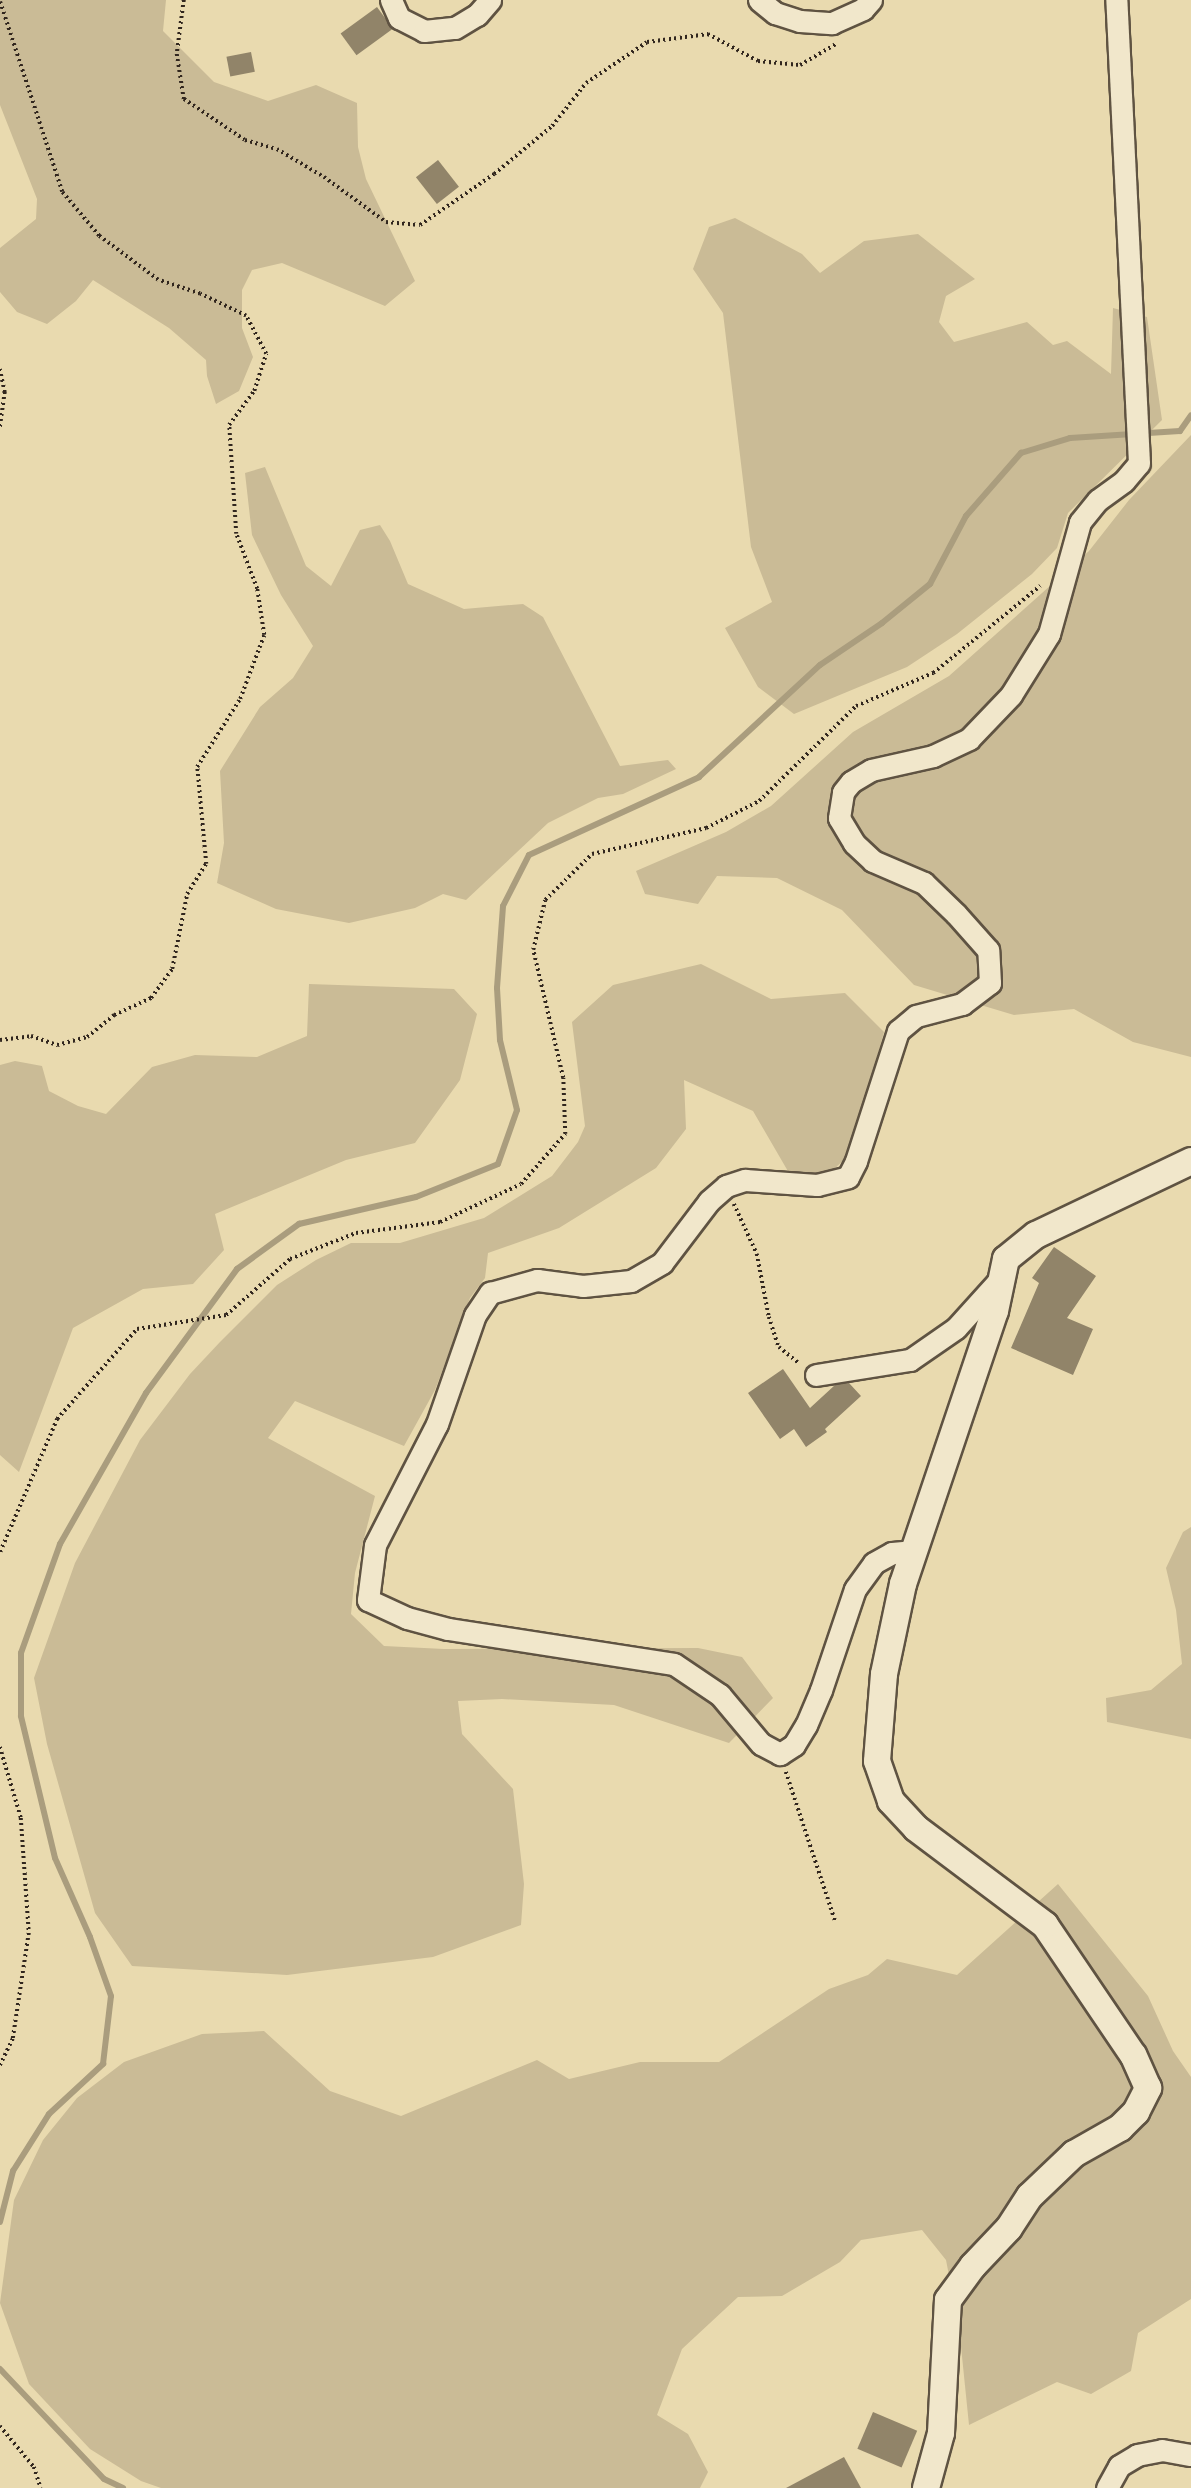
<!DOCTYPE html>
<style>
body{margin:0}
#map{position:relative;width:1191px;height:2488px;overflow:hidden;background:#e9daaf;font-family:"Libre Caslon Text",serif}
div>[style]{position:absolute}
[style*='--x']{left:calc(var(--x)*1px);top:calc(var(--y)*1px);width:calc(var(--w)*1px);rotate:calc(var(--a)*1deg)}
.green>*{inset:0;background:#cabb96}
.stream>*{height:6px;margin:-3px;padding:0 3px;transform-origin:3px;border-radius:3px;background:#aa9d7e}
.building>*{inset:0;background:#918469;transform-origin:0 0}
.path>*{height:3.5px;margin-top:-1.75px;transform-origin:0;background:repeating-linear-gradient(90deg,#31261e 0 2px,transparent 0 5.5px)}
.roads{filter:drop-shadow(2px 0 #5f5342) drop-shadow(-2px 0 #5f5342) drop-shadow(0 2px #5f5342) drop-shadow(0 -2px #5f5342)}
.minor>*{height:21px;margin:-10.5px;padding:0 10.5px;transform-origin:10.5px;border-radius:10.5px;background:#f1e7cb}
.tertiary>*{height:26px;margin:-13px;padding:0 13px;transform-origin:13px;border-radius:13px;background:#f1e7cb}
span{translate:-50% -50%;white-space:nowrap;text-align:center;line-height:1.15;-webkit-text-stroke:5px #f1e7cb;paint-order:stroke}
</style>
<div id="map">
<div class="green">
<div style="clip-path:polygon(0 0,166px 0,163px 31px,214px 82px,268px 101px,316px 85px,357px 103px,358px 147px,366px 179px,415px 281px,385px 306px,282px 263px,252px 270px,242px 290px,242px 328px,253px 357px,239px 391px,216px 404px,207px 376px,206px 360px,169px 328px,93px 280px,76px 301px,47px 324px,17px 312px,0 292px,0 248px,36px 219px,37px 199px,0 105px)"></div>
<div style="clip-path:polygon(735px 218px,802px 254px,820px 273px,864px 241px,918px 234px,975px 279px,946px 296px,939px 322px,954px 342px,1027px 322px,1053px 345px,1067px 341px,1111px 374px,1113px 308px,1147px 317px,1162px 420px,1068px 513px,1057px 548px,1032px 574px,957px 634px,907px 667px,794px 714px,758px 687px,725px 628px,772px 602px,751px 547px,723px 313px,693px 269px,709px 227px)"></div>
<div style="clip-path:polygon(1191px 435px,1191px 1057px,1133px 1042px,1074px 1009px,1014px 1015px,914px 985px,842px 910px,777px 878px,717px 876px,698px 904px,645px 894px,636px 871px,726px 832px,771px 806px,853px 732px,949px 676px,1089px 551px,1129px 500px)"></div>
<div style="clip-path:polygon(265px 467px,306px 566px,331px 586px,360px 530px,380px 525px,390px 541px,408px 584px,464px 609px,523px 604px,543px 617px,620px 766px,668px 760px,676px 769px,623px 794px,598px 798px,548px 823px,466px 900px,443px 894px,415px 908px,349px 923px,276px 909px,217px 883px,224px 843px,220px 771px,260px 707px,293px 678px,313px 646px,281px 595px,252px 535px,245px 473px)"></div>
<div style="clip-path:polygon(701px 964px,771px 999px,845px 993px,884px 1032px,850px 1154px,830px 1173px,789px 1173px,753px 1111px,684px 1080px,686px 1129px,656px 1168px,559px 1228px,488px 1253px,485px 1278px,470px 1298px,435px 1390px,404px 1446px,295px 1401px,268px 1438px,375px 1496px,355px 1573px,351px 1614px,384px 1646px,444px 1649px,698px 1648px,742px 1657px,773px 1698px,729px 1743px,614px 1705px,502px 1699px,458px 1701px,462px 1734px,513px 1789px,524px 1884px,521px 1925px,433px 1957px,287px 1975px,132px 1966px,95px 1913px,47px 1744px,34px 1678px,75px 1563px,140px 1440px,190px 1374px,220px 1342px,277px 1285px,316px 1260px,351px 1243px,400px 1243px,484px 1218px,552px 1176px,578px 1142px,585px 1126px,572px 1022px,613px 985px)"></div>
<div style="clip-path:polygon(309px 984px,454px 989px,477px 1014px,460px 1080px,415px 1143px,346px 1160px,215px 1214px,224px 1250px,193px 1284px,143px 1289px,73px 1328px,19px 1472px,0 1455px,0 1065px,15px 1061px,42px 1066px,49px 1091px,78px 1106px,106px 1114px,152px 1067px,195px 1055px,257px 1057px,307px 1036px)"></div>
<div style="clip-path:polygon(1191px 1527px,1191px 1739px,1107px 1722px,1106px 1698px,1151px 1690px,1182px 1664px,1176px 1610px,1166px 1568px,1183px 1532px)"></div>
<div style="clip-path:polygon(1058px 1884px,1148px 1996px,1173px 2051px,1191px 2077px,1191px 2299px,1138px 2333px,1131px 2371px,1091px 2394px,1057px 2382px,969px 2425px,959px 2327px,946px 2260px,922px 2230px,861px 2240px,840px 2262px,782px 2296px,738px 2297px,682px 2349px,657px 2415px,688px 2434px,708px 2472px,700px 2488px,161px 2488px,141px 2481px,90px 2449px,29px 2384px,0 2303px,14px 2200px,43px 2140px,77px 2098px,124px 2062px,202px 2034px,264px 2031px,330px 2091px,401px 2116px,537px 2060px,569px 2079px,640px 2062px,719px 2062px,829px 1989px,868px 1975px,887px 1959px,957px 1975px)"></div>
</div>
<div class="stream">
<div style="--x:0;--y:2222;--w:53;--a:-75.7"></div>
<div style="--x:13;--y:2171;--w:67;--a:-57.7"></div>
<div style="--x:49;--y:2114;--w:74;--a:-42.8"></div>
<div style="--x:103;--y:2064;--w:68;--a:-83.3"></div>
<div style="--x:111;--y:1996;--w:63;--a:-109.6"></div>
<div style="--x:90;--y:1937;--w:86;--a:-113.9"></div>
<div style="--x:55;--y:1858;--w:146;--a:-103.5"></div>
<div style="--x:21;--y:1716;--w:63;--a:-90"></div>
<div style="--x:21;--y:1653;--w:116;--a:-70.3"></div>
<div style="--x:60;--y:1544;--w:174;--a:-60.3"></div>
<div style="--x:146;--y:1393;--w:154;--a:-53.7"></div>
<div style="--x:237;--y:1269;--w:77;--a:-36"></div>
<div style="--x:299;--y:1224;--w:120;--a:-13"></div>
<div style="--x:416;--y:1197;--w:88;--a:-21.9"></div>
<div style="--x:498;--y:1164;--w:57;--a:-70.6"></div>
<div style="--x:517;--y:1110;--w:72;--a:-103.7"></div>
<div style="--x:500;--y:1040;--w:52;--a:-93.3"></div>
<div style="--x:497;--y:988;--w:82;--a:-85.8"></div>
<div style="--x:503;--y:906;--w:57;--a:-63"></div>
<div style="--x:529;--y:855;--w:187;--a:-24.6"></div>
<div style="--x:699;--y:777;--w:165;--a:-42.8"></div>
<div style="--x:820;--y:665;--w:75;--a:-34.1"></div>
<div style="--x:882;--y:623;--w:62;--a:-39.1"></div>
<div style="--x:930;--y:584;--w:77;--a:-62.1"></div>
<div style="--x:966;--y:516;--w:84;--a:-48.9"></div>
<div style="--x:1021;--y:453;--w:51;--a:-17"></div>
<div style="--x:1070;--y:438;--w:110;--a:-3.6"></div>
<div style="--x:1180;--y:431;--w:19;--a:-55"></div>
<div style="--x:0;--y:2369;--w:151;--a:46.6"></div>
<div style="--x:104;--y:2479;--w:21;--a:25"></div>
</div>
<div class="building">
<div style="left:377px;top:7px;width:27px;height:45px;rotate:54deg"></div>
<div style="left:251px;top:52px;width:20px;height:25px;rotate:79deg"></div>
<div style="left:438px;top:160px;width:34px;height:28px;rotate:52deg"></div>
<div style="clip-path:polygon(1054px 1247px,1096px 1276px,1067px 1318px,1093px 1329px,1073px 1375px,1011px 1348px,1039px 1283px,1032px 1278px)"></div>
<div style="clip-path:polygon(783px 1369px,810px 1408px,835px 1385px,849px 1383px,861px 1396px,825px 1429px,827px 1432px,806px 1447px,794px 1429px,780px 1439px,748px 1393px)"></div>
<div style="left:873px;top:2412px;width:48px;height:40px;rotate:23deg"></div>
<div style="clip-path:polygon(844px 2457px,861px 2488px,786px 2488px)"></div>
</div>
<div class="path">
<div style="--x:184;--y:0;--w:54;--a:97.4"></div>
<div style="--x:177;--y:54;--w:46;--a:81.2"></div>
<div style="--x:184;--y:99;--w:73;--a:33.9"></div>
<div style="--x:245;--y:140;--w:33;--a:16"></div>
<div style="--x:277;--y:149;--w:55;--a:30.8"></div>
<div style="--x:324;--y:177;--w:77;--a:36"></div>
<div style="--x:386;--y:222;--w:34;--a:5"></div>
<div style="--x:420;--y:225;--w:90;--a:-34.6"></div>
<div style="--x:494;--y:174;--w:75;--a:-39.6"></div>
<div style="--x:552;--y:126;--w:55;--a:-51.7"></div>
<div style="--x:586;--y:83;--w:73;--a:-33.9"></div>
<div style="--x:647;--y:42;--w:62;--a:-7.5"></div>
<div style="--x:708;--y:34;--w:57;--a:28.4"></div>
<div style="--x:758;--y:61;--w:42;--a:5.4"></div>
<div style="--x:800;--y:65;--w:42;--a:-30.3"></div>
<div style="--x:0;--y:369;--w:24;--a:78"></div>
<div style="--x:5;--y:392;--w:37;--a:98"></div>
<div style="--x:0;--y:1040;--w:31;--a:-7"></div>
<div style="--x:31;--y:1036;--w:28;--a:19"></div>
<div style="--x:57;--y:1045;--w:31;--a:-15"></div>
<div style="--x:87;--y:1037;--w:35;--a:-39"></div>
<div style="--x:114;--y:1015;--w:41;--a:-24.7"></div>
<div style="--x:151;--y:998;--w:36;--a:-54"></div>
<div style="--x:172;--y:969;--w:76;--a:-78.7"></div>
<div style="--x:187;--y:894;--w:36;--a:-58"></div>
<div style="--x:206;--y:864;--w:97;--a:-95.3"></div>
<div style="--x:197;--y:767;--w:80;--a:-57.7"></div>
<div style="--x:240;--y:699;--w:68;--a:-69.4"></div>
<div style="--x:264;--y:635;--w:47;--a:-98.7"></div>
<div style="--x:257;--y:589;--w:59;--a:-110.9"></div>
<div style="--x:236;--y:534;--w:109;--a:-93.7"></div>
<div style="--x:229;--y:425;--w:42;--a:-53.7"></div>
<div style="--x:254;--y:391;--w:39;--a:-72"></div>
<div style="--x:266;--y:354;--w:43;--a:-117.8"></div>
<div style="--x:246;--y:316;--w:51;--a:-154.4"></div>
<div style="--x:200;--y:294;--w:44;--a:-161.6"></div>
<div style="--x:158;--y:280;--w:74;--a:-143.3"></div>
<div style="--x:99;--y:236;--w:57;--a:-130.1"></div>
<div style="--x:62;--y:192;--w:200;--a:-108.1"></div>
<div style="--x:734;--y:1204;--w:55;--a:65.3"></div>
<div style="--x:757;--y:1254;--w:64;--a:79.2"></div>
<div style="--x:769;--y:1317;--w:32;--a:72"></div>
<div style="--x:779;--y:1347;--w:27;--a:39"></div>
<div style="--x:0;--y:1552;--w:145;--a:-66.8"></div>
<div style="--x:57;--y:1419;--w:120;--a:-48.4"></div>
<div style="--x:137;--y:1329;--w:90;--a:-8.9"></div>
<div style="--x:226;--y:1315;--w:85;--a:-41.2"></div>
<div style="--x:290;--y:1259;--w:71;--a:-21.5"></div>
<div style="--x:356;--y:1233;--w:85;--a:-7.5"></div>
<div style="--x:440;--y:1222;--w:89;--a:-25.1"></div>
<div style="--x:521;--y:1184;--w:67;--a:-48.7"></div>
<div style="--x:565;--y:1134;--w:56;--a:-92"></div>
<div style="--x:563;--y:1078;--w:131;--a:-103.2"></div>
<div style="--x:533;--y:950;--w:51;--a:-76.5"></div>
<div style="--x:545;--y:900;--w:66;--a:-44.4"></div>
<div style="--x:592;--y:854;--w:117;--a:-12.8"></div>
<div style="--x:706;--y:828;--w:59;--a:-27"></div>
<div style="--x:759;--y:801;--w:136;--a:-44.4"></div>
<div style="--x:856;--y:706;--w:84;--a:-23.2"></div>
<div style="--x:933;--y:673;--w:138;--a:-39.1"></div>
<div style="--x:0;--y:1747;--w:74;--a:73.5"></div>
<div style="--x:21;--y:1818;--w:115;--a:86"></div>
<div style="--x:29;--y:1933;--w:107;--a:98.6"></div>
<div style="--x:13;--y:2039;--w:30;--a:116"></div>
<div style="--x:786;--y:1772;--w:159;--a:71.7"></div>
<div style="--x:0;--y:2426;--w:53;--a:50.3"></div>
<div style="--x:34;--y:2467;--w:22;--a:72"></div>
</div>
<div class="roads">
<div class="minor">
<div style="--x:391;--y:0;--w:20;--a:66"></div>
<div style="--x:399;--y:18;--w:28;--a:27"></div>
<div style="--x:424;--y:31;--w:31;--a:-6"></div>
<div style="--x:455;--y:28;--w:26;--a:-31"></div>
<div style="--x:477;--y:15;--w:20;--a:-49"></div>
<div style="--x:759;--y:0;--w:21;--a:39"></div>
<div style="--x:775;--y:13;--w:26;--a:18"></div>
<div style="--x:800;--y:21;--w:32;--a:4"></div>
<div style="--x:832;--y:23;--w:34;--a:-24"></div>
<div style="--x:863;--y:9;--w:12;--a:-48"></div>
<div style="--x:816;--y:1375;--w:95;--a:-9.1"></div>
<div style="--x:910;--y:1360;--w:56;--a:-34.8"></div>
<div style="--x:956;--y:1328;--w:70;--a:-47.9"></div>
<div style="--x:914;--y:1551;--w:22;--a:175"></div>
<div style="--x:892;--y:1553;--w:21;--a:151"></div>
<div style="--x:874;--y:1563;--w:32;--a:126"></div>
<div style="--x:855;--y:1589;--w:107;--a:108.6"></div>
<div style="--x:821;--y:1690;--w:38;--a:113"></div>
<div style="--x:806;--y:1725;--w:23;--a:121"></div>
<div style="--x:794;--y:1745;--w:17;--a:147"></div>
<div style="--x:780;--y:1754;--w:21;--a:-152"></div>
<div style="--x:761;--y:1744;--w:64;--a:-129.9"></div>
<div style="--x:720;--y:1695;--w:55;--a:-146"></div>
<div style="--x:674;--y:1664;--w:229;--a:-171.2"></div>
<div style="--x:448;--y:1629;--w:42;--a:-165"></div>
<div style="--x:407;--y:1618;--w:43;--a:-155.2"></div>
<div style="--x:368;--y:1600;--w:55;--a:-82.7"></div>
<div style="--x:375;--y:1545;--w:136;--a:-62.9"></div>
<div style="--x:437;--y:1424;--w:115;--a:-70.8"></div>
<div style="--x:475;--y:1315;--w:27;--a:-56"></div>
<div style="--x:490;--y:1293;--w:49;--a:-15.5"></div>
<div style="--x:537;--y:1280;--w:46;--a:7.4"></div>
<div style="--x:583;--y:1286;--w:48;--a:-5.9"></div>
<div style="--x:631;--y:1281;--w:36;--a:-30"></div>
<div style="--x:662;--y:1263;--w:78;--a:-52.8"></div>
<div style="--x:709;--y:1201;--w:23;--a:-41"></div>
<div style="--x:726;--y:1186;--w:20;--a:-18"></div>
<div style="--x:745;--y:1180;--w:72;--a:4"></div>
<div style="--x:817;--y:1185;--w:32;--a:-14"></div>
<div style="--x:848;--y:1177;--w:18;--a:-63"></div>
<div style="--x:856;--y:1161;--w:137;--a:-72.1"></div>
<div style="--x:898;--y:1031;--w:23;--a:-40"></div>
<div style="--x:916;--y:1016;--w:48;--a:-14.6"></div>
<div style="--x:962;--y:1004;--w:35;--a:-37"></div>
<div style="--x:990;--y:983;--w:33;--a:-93"></div>
<div style="--x:988;--y:950;--w:48;--a:-131.6"></div>
<div style="--x:956;--y:914;--w:45;--a:-135.9"></div>
<div style="--x:924;--y:883;--w:56;--a:-156.7"></div>
<div style="--x:873;--y:861;--w:26;--a:-137"></div>
<div style="--x:854;--y:843;--w:29;--a:-121"></div>
<div style="--x:839;--y:818;--w:26;--a:-81"></div>
<div style="--x:843;--y:792;--w:13;--a:-51"></div>
<div style="--x:851;--y:782;--w:23;--a:-31"></div>
<div style="--x:871;--y:770;--w:64;--a:-12.7"></div>
<div style="--x:933;--y:756;--w:40;--a:-25"></div>
<div style="--x:969;--y:739;--w:61;--a:-46.3"></div>
<div style="--x:1011;--y:695;--w:72;--a:-58.1"></div>
<div style="--x:1049;--y:634;--w:116;--a:-74.5"></div>
<div style="--x:1080;--y:522;--w:28;--a:-51"></div>
<div style="--x:1098;--y:500;--w:32;--a:-36"></div>
<div style="--x:1124;--y:481;--w:23;--a:-50"></div>
<div style="--x:1139;--y:463;--w:464;--a:-92.8"></div>
<div style="--x:1107;--y:2488;--w:25;--a:-61"></div>
<div style="--x:1119;--y:2466;--w:21;--a:-31"></div>
<div style="--x:1137;--y:2455;--w:25;--a:-11"></div>
<div style="--x:1162;--y:2450;--w:29;--a:10"></div>
</div>
<div class="tertiary">
<div style="--x:926;--y:2488;--w:57;--a:-74.7"></div>
<div style="--x:941;--y:2433;--w:133;--a:-87"></div>
<div style="--x:948;--y:2300;--w:42;--a:-53.7"></div>
<div style="--x:973;--y:2266;--w:52;--a:-46.5"></div>
<div style="--x:1009;--y:2228;--w:38;--a:-57"></div>
<div style="--x:1030;--y:2196;--w:61;--a:-43.7"></div>
<div style="--x:1074;--y:2154;--w:53;--a:-29.5"></div>
<div style="--x:1120;--y:2128;--w:23;--a:-45"></div>
<div style="--x:1136;--y:2112;--w:27;--a:-63"></div>
<div style="--x:1148;--y:2088;--w:36;--a:-114"></div>
<div style="--x:1133;--y:2055;--w:157;--a:-124.1"></div>
<div style="--x:1045;--y:1925;--w:161;--a:-143.1"></div>
<div style="--x:916;--y:1828;--w:37;--a:-133"></div>
<div style="--x:891;--y:1801;--w:42;--a:-109.3"></div>
<div style="--x:877;--y:1761;--w:87;--a:-85.4"></div>
<div style="--x:884;--y:1674;--w:92;--a:-78.1"></div>
<div style="--x:903;--y:1584;--w:288;--a:-71.4"></div>
<div style="--x:995;--y:1311;--w:53;--a:-78.1"></div>
<div style="--x:1006;--y:1259;--w:38;--a:-39"></div>
<div style="--x:1036;--y:1235;--w:172;--a:-25.5"></div>
</div>
</div>
</div>
